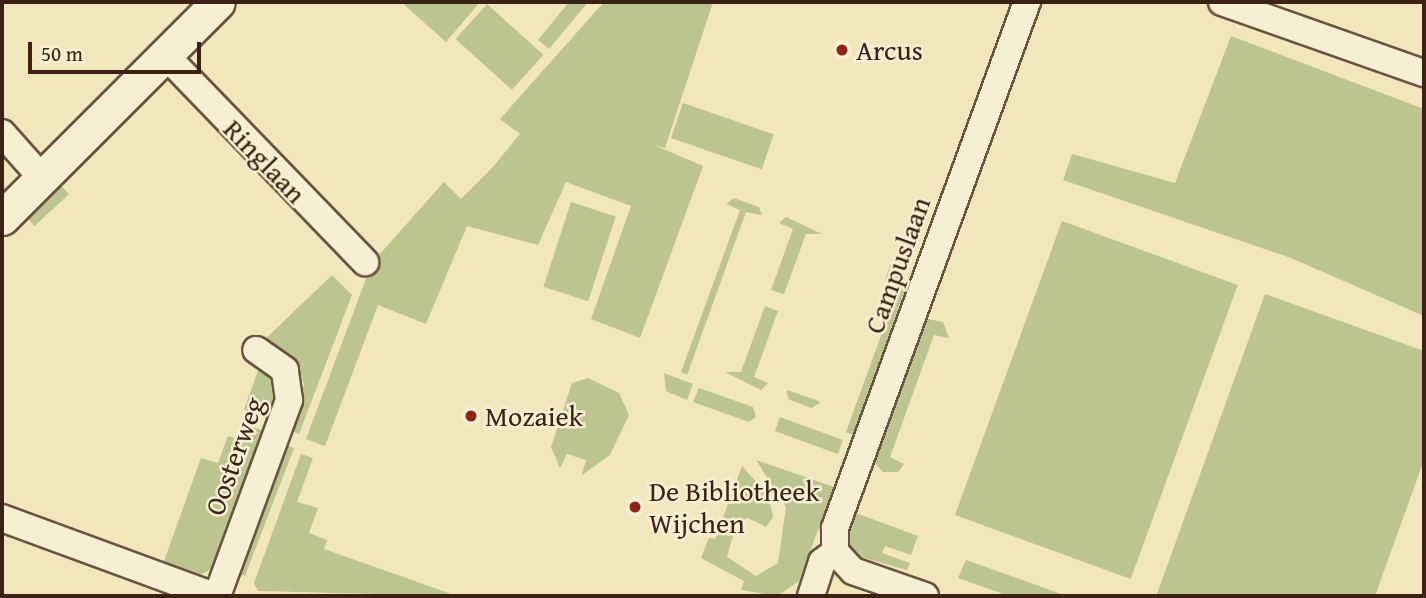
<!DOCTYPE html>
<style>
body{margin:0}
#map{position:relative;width:1426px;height:598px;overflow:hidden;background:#f2e6bc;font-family:"Gentium Book Plus",serif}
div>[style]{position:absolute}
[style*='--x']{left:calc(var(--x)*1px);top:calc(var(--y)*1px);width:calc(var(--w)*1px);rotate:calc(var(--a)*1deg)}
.green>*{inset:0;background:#bcc48f;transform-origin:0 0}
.roads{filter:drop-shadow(2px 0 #6a533f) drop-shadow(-2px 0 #6a533f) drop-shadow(0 2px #6a533f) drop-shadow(0 -2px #6a533f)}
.minor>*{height:26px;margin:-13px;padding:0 13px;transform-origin:13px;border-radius:13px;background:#f7efd3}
.tertiary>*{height:33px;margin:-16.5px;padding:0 16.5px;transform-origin:16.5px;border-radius:16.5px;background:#f7efd3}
.dots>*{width:19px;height:19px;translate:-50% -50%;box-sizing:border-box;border:4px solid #f7efd3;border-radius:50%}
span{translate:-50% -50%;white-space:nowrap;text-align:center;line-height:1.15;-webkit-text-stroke:5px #f7efd3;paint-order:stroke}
.poi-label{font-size:28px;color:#3c2215}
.left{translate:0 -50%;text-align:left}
.street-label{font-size:28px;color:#3c2215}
.frame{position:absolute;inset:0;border:4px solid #3c2215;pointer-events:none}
.scale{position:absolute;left:28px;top:42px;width:173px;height:32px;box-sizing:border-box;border:4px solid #3c2215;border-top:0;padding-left:9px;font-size:21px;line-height:24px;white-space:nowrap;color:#3c2215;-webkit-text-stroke:5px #f7efd3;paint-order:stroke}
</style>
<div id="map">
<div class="green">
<div style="clip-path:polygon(401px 2px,480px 2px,446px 42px)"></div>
<div style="clip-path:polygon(569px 2px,588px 2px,549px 49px,538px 40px)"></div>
<div style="clip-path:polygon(604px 2px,713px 2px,665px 148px,654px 145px,703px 166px,640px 338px,591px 319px,631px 206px,566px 182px,538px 245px,467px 226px,426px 324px,378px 305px,325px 446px,306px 439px,372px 263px,444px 182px,461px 199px,492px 168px,520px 134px,500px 119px)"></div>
<div style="left:487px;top:4px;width:76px;height:47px;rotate:42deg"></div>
<div style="clip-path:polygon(1231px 36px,1424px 109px,1424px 316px,1291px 258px,1063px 180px,1072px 154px,1175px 183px)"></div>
<div style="left:683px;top:103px;width:96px;height:37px;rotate:19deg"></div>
<div style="left:56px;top:180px;width:19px;height:47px;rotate:47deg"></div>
<div style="clip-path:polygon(734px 198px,759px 207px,762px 215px,746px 212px,687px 375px,681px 372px,740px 210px,726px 204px)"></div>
<div style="left:571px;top:202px;width:47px;height:89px;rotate:18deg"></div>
<div style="clip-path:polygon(786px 217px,822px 234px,806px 234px,784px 294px,771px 290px,793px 229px,779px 223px)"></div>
<div style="left:1062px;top:221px;width:187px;height:313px;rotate:20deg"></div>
<div style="clip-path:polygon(905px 260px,902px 278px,908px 281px,853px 435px,846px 432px,899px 286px,885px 279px,891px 264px)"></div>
<div style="clip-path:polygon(332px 275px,352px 295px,299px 434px,287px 429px,304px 385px,301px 375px,257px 347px)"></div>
<div style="clip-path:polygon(1265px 294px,1424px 351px,1424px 460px,1375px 596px,1157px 594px)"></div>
<div style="clip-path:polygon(765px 306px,778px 311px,754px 377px,768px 383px,761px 390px,725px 372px,741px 372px)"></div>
<div style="clip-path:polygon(928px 319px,943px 322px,949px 338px,934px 335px,890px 457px,904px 464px,898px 472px,883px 472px,873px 461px,921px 325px)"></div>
<div style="clip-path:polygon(261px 362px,281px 384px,272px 419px,244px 410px)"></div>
<div style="clip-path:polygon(664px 373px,693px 384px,687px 400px,666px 391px)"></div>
<div style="clip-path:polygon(588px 378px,619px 393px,629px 415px,610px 455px,582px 475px,586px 460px,567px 454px,560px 468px,551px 447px,572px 383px)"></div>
<div style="clip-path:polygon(699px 388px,753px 407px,756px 417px,749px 422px,693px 402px)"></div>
<div style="clip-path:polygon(787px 390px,819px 401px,820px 403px,811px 408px,788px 399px)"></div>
<div style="left:780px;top:417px;width:67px;height:15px;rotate:20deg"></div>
<div style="clip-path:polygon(248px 425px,264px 431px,217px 566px,200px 575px,163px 564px,201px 458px,218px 463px,228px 436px,237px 439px)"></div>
<div style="left:281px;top:443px;width:14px;height:137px;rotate:21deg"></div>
<div style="clip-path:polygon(301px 454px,313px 458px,297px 502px,318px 508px,309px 533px,327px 540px,324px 549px,457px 596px,258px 591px,254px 583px)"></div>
<div style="clip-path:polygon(756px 460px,834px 487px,799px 581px,777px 596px,741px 590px,744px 581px,701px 558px,709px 538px,715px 539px,742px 466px,769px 497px,773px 517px,766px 527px,748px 518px,737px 521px,727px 557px,756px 576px,778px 563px,786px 507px)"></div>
<div style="clip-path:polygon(853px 512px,918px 536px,911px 555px,885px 546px,882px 553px,910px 563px,907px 570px,849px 554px,844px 537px)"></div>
<div style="clip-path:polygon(966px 560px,1067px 596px,1009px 596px,958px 578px)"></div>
</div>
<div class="roads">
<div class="minor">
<div style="--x:1222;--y:2;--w:214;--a:19.4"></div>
<div style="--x:168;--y:58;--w:284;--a:46"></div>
<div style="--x:2;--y:133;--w:62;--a:48.3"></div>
<div style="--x:2;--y:518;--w:226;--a:20.2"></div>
<div style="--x:217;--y:596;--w:209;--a:-69.8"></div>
<div style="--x:289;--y:400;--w:30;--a:-98"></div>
<div style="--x:285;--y:370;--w:35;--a:-145"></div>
<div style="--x:811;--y:596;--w:36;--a:-72"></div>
<div style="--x:822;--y:562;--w:16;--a:-38"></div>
<div style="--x:925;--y:596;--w:76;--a:-160.9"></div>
<div style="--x:853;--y:571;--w:26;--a:-133"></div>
<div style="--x:835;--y:552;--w:24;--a:-90"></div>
<div style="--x:835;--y:528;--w:560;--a:-69.95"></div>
</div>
<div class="tertiary">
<div style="--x:2;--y:218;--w:305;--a:-45"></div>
</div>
</div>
<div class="dots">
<div style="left:842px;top:50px;background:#8f2418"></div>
<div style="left:471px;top:416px;background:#8f2418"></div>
<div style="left:635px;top:507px;background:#8f2418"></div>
</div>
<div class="poi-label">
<span class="left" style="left:856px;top:50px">Arcus</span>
<span class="left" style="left:485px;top:416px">Mozaiek</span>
<span class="left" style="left:649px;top:507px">De Bibliotheek<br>Wijchen</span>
</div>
<div class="street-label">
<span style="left:265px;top:161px;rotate:46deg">Ringlaan</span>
<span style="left:897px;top:265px;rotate:-70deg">Campuslaan</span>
<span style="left:234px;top:456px;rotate:-70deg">Oosterweg</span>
</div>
<div class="frame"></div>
<div class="scale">50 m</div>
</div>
